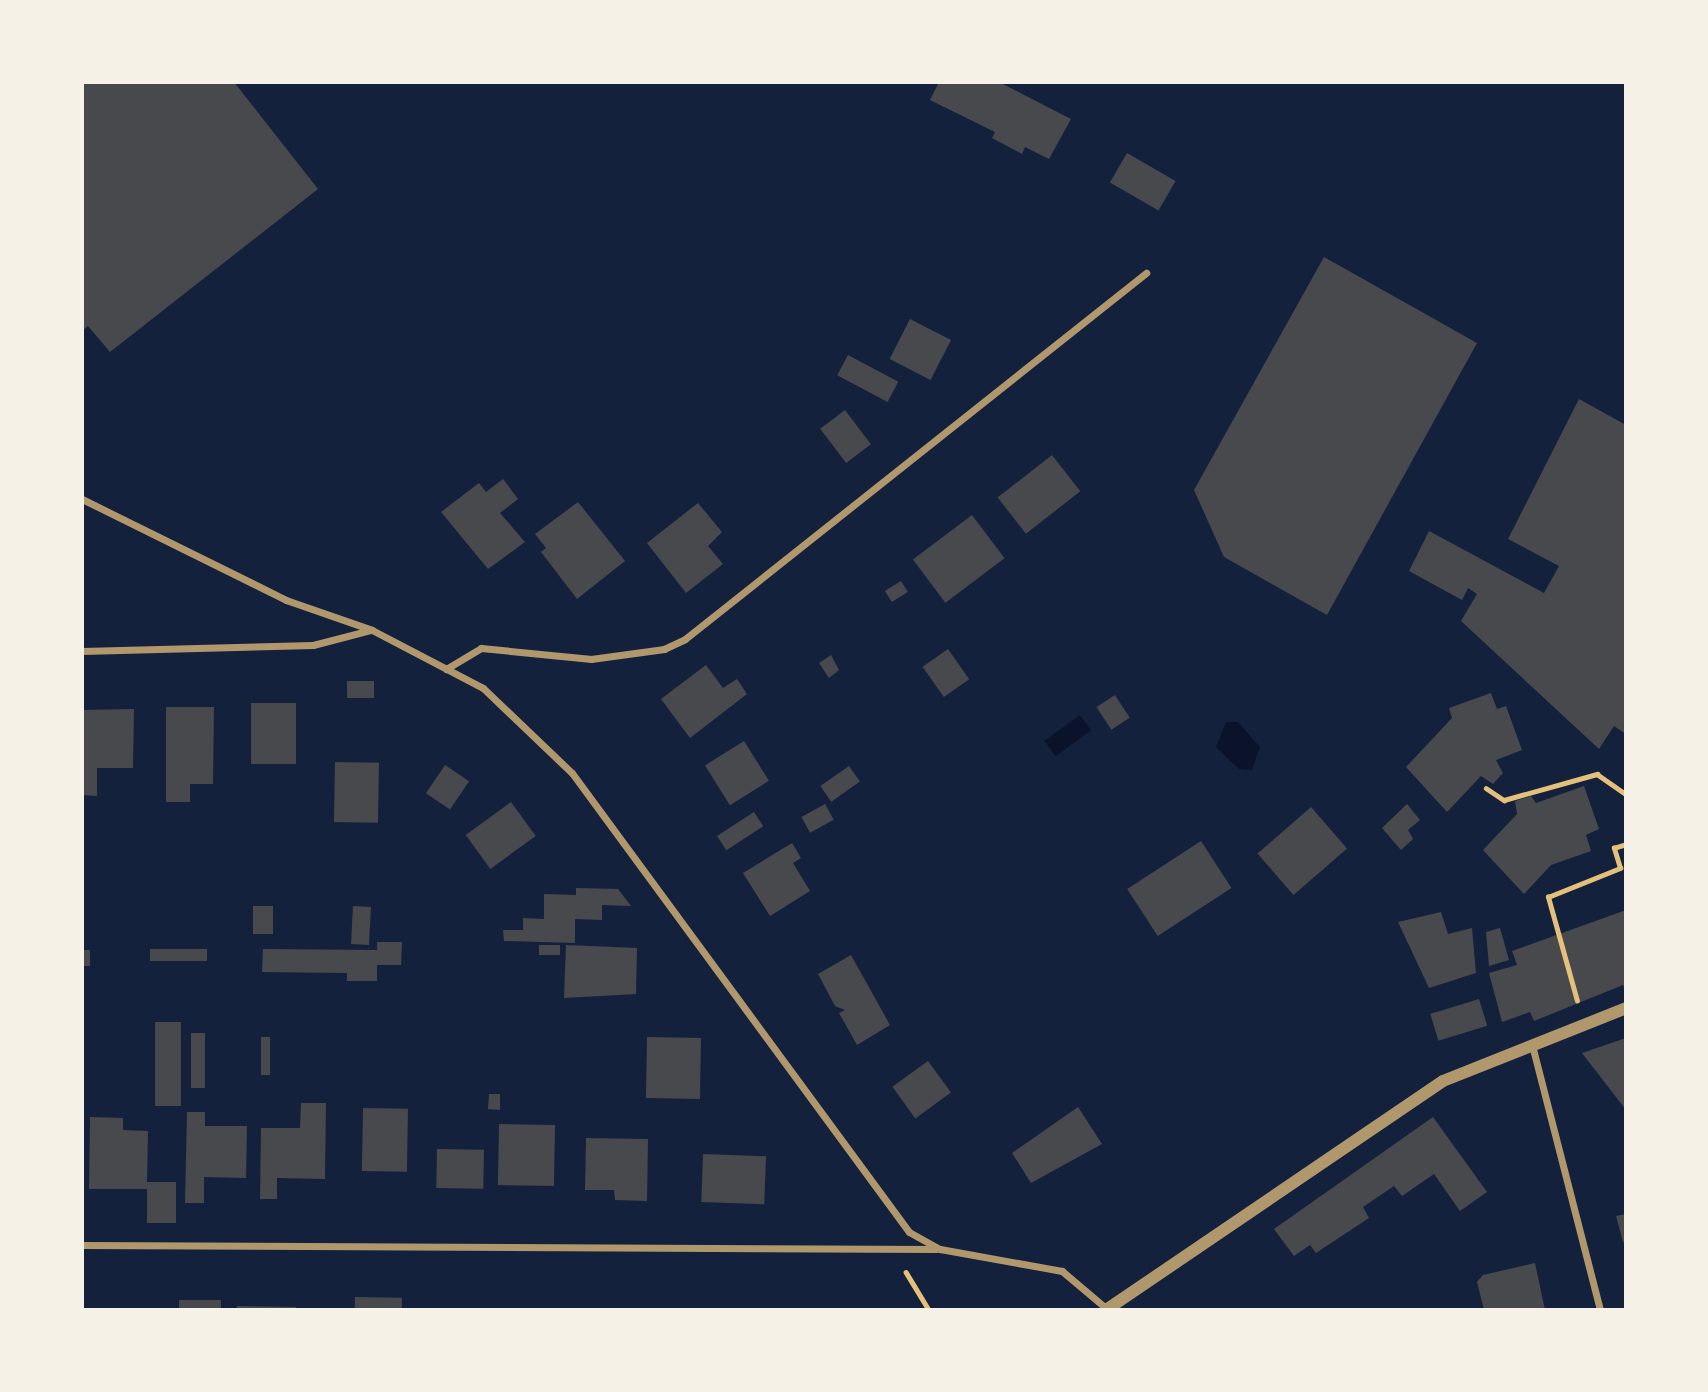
<!DOCTYPE html>
<style>
body{margin:0}
#map{position:relative;width:1708px;height:1392px;overflow:hidden;background:#14213d;font-family:"Roboto Condensed",sans-serif}
div>[style]{position:absolute}
[style*='--x']{left:calc(var(--x)*1px);top:calc(var(--y)*1px);width:calc(var(--w)*1px);rotate:calc(var(--a)*1deg)}
.water>*{inset:0;background:#0b132b;transform-origin:0 0}
.building>*{inset:0;background:#48494c;transform-origin:0 0}
.path>*{height:4.5px;margin:-2.25px;padding:0 2.25px;transform-origin:2.25px;border-radius:2.25px;background:#e5c07b}
.minor>*{height:7px;margin:-3.5px;padding:0 3.5px;transform-origin:3.5px;border-radius:3.5px;background:#b1986c}
.tertiary>*{height:12px;margin:-6px;padding:0 6px;transform-origin:6px;border-radius:6px;background:#b1986c}
span{translate:-50% -50%;white-space:nowrap;text-align:center;line-height:1.15;-webkit-text-stroke:5px #f6f1e7;paint-order:stroke}
.frame{position:absolute;inset:0;border:84px solid #f6f1e7;pointer-events:none}
</style>
<div id="map">
<div class="water">
<div style="left:1080px;top:715px;width:19px;height:44px;rotate:54deg"></div>
<div style="clip-path:polygon(1226px 722px,1238px 722px,1260px 747px,1252px 770px,1239px 769px,1216px 747px)"></div>
</div>
<div class="building">
<div style="clip-path:polygon(82px 82px,234px 82px,318px 189px,110px 352px,88px 326px,82px 331px)"></div>
<div style="clip-path:polygon(939px 82px,999px 82px,1071px 119px,1049px 159px,1025px 147px,1022px 154px,992px 138px,995px 132px,930px 100px)"></div>
<div style="left:1127px;top:153px;width:56px;height:34px;rotate:30deg"></div>
<div style="clip-path:polygon(1324px 257px,1477px 343px,1327px 615px,1224px 557px,1194px 490px)"></div>
<div style="left:910px;top:319px;width:46px;height:45px;rotate:27deg"></div>
<div style="left:848px;top:355px;width:57px;height:23px;rotate:28deg"></div>
<div style="clip-path:polygon(1579px 399px,1626px 425px,1626px 734px,1614px 726px,1599px 749px,1461px 621px,1477px 594px,1468px 588px,1462px 600px,1409px 571px,1429px 531px,1544px 593px,1559px 566px,1508px 539px)"></div>
<div style="left:845px;top:410px;width:43px;height:31px;rotate:53deg"></div>
<div style="left:1052px;top:455px;width:46px;height:69px;rotate:52deg"></div>
<div style="clip-path:polygon(503px 479px,518px 499px,500px 513px,525px 542px,488px 569px,441px 512px,479px 483px,486px 492px)"></div>
<div style="clip-path:polygon(578px 502px,625px 561px,577px 599px,541px 552px,546px 548px,535px 534px)"></div>
<div style="clip-path:polygon(698px 503px,722px 532px,708px 546px,723px 564px,686px 593px,647px 543px)"></div>
<div style="left:972px;top:515px;width:54px;height:74px;rotate:53deg"></div>
<div style="left:901px;top:581px;width:13px;height:19px;rotate:58deg"></div>
<div style="left:948px;top:649px;width:37px;height:31px;rotate:55deg"></div>
<div style="clip-path:polygon(831px 655px,839px 670px,829px 678px,819px 663px)"></div>
<div style="clip-path:polygon(706px 665px,723px 688px,737px 679px,747px 694px,690px 738px,661px 699px)"></div>
<div style="left:347px;top:681px;width:27px;height:17px"></div>
<div style="clip-path:polygon(1491px 693px,1497px 709px,1506px 706px,1522px 750px,1496px 760px,1503px 773px,1493px 784px,1481px 776px,1447px 812px,1406px 767px,1452px 718px,1449px 708px)"></div>
<div style="left:1115px;top:695px;width:27px;height:22px;rotate:57deg"></div>
<div style="left:251px;top:703px;width:45px;height:61px"></div>
<div style="clip-path:polygon(166px 707px,214px 707px,213px 784px,190px 784px,190px 802px,166px 802px)"></div>
<div style="clip-path:polygon(134px 709px,133px 768px,97px 768px,97px 796px,82px 795px,82px 710px)"></div>
<div style="left:744px;top:741px;width:47px;height:46px;rotate:58deg"></div>
<div style="left:335px;top:762px;width:44px;height:60px;rotate:1deg"></div>
<div style="left:445px;top:765px;width:29px;height:34px;rotate:34deg"></div>
<div style="left:849px;top:766px;width:19px;height:35px;rotate:55deg"></div>
<div style="clip-path:polygon(1584px 786px,1599px 829px,1586px 835px,1591px 851px,1551px 865px,1524px 894px,1483px 850px,1517px 814px,1515px 801px,1531px 796px,1536px 803px)"></div>
<div style="left:511px;top:802px;width:42px;height:56px;rotate:54deg"></div>
<div style="left:825px;top:804px;width:18px;height:27px;rotate:61deg"></div>
<div style="clip-path:polygon(1407px 804px,1420px 820px,1408px 830px,1413px 839px,1401px 850px,1382px 828px)"></div>
<div style="left:1311px;top:807px;width:55px;height:71px;rotate:49deg"></div>
<div style="left:754px;top:812px;width:17px;height:44px;rotate:57deg"></div>
<div style="left:1201px;top:841px;width:56px;height:88px;rotate:57deg"></div>
<div style="clip-path:polygon(792px 843px,801px 858px,793px 863px,810px 891px,770px 916px,743px 873px)"></div>
<div style="clip-path:polygon(576px 888px,618px 889px,631px 906px,602px 905px,602px 920px,575px 919px,575px 943px,504px 941px,503px 930px,523px 930px,523px 918px,544px 919px,544px 894px,576px 895px)"></div>
<div style="left:253px;top:906px;width:20px;height:28px"></div>
<div style="left:353px;top:906px;width:18px;height:38px;rotate:3deg"></div>
<div style="clip-path:polygon(1626px 910px,1626px 991px,1623px 985px,1534px 1021px,1530px 1012px,1502px 1022px,1489px 973px,1517px 965px,1512px 951px)"></div>
<div style="clip-path:polygon(1441px 912px,1448px 934px,1472px 928px,1476px 973px,1429px 988px,1398px 922px)"></div>
<div style="clip-path:polygon(1500px 928px,1509px 960px,1489px 966px,1486px 932px)"></div>
<div style="clip-path:polygon(377px 942px,402px 942px,401px 965px,377px 965px,377px 981px,347px 981px,347px 973px,262px 972px,263px 949px,377px 950px)"></div>
<div style="left:539px;top:945px;width:21px;height:10px"></div>
<div style="clip-path:polygon(566px 945px,637px 948px,636px 994px,564px 998px)"></div>
<div style="left:150px;top:949px;width:57px;height:12px"></div>
<div style="left:82px;top:950px;width:8px;height:16px"></div>
<div style="clip-path:polygon(851px 955px,890px 1025px,857px 1045px,839px 1013px,845px 1010px,835px 1006px,818px 974px)"></div>
<div style="left:1479px;top:999px;width:28px;height:51px;rotate:73deg"></div>
<div style="left:155px;top:1022px;width:26px;height:84px"></div>
<div style="left:191px;top:1033px;width:14px;height:55px"></div>
<div style="left:261px;top:1037px;width:9px;height:38px"></div>
<div style="left:647px;top:1037px;width:54px;height:61px;rotate:1deg"></div>
<div style="clip-path:polygon(1626px 1038px,1626px 1110px,1582px 1053px)"></div>
<div style="left:928px;top:1061px;width:39px;height:44px;rotate:54deg"></div>
<div style="clip-path:polygon(489px 1094px,500px 1094px,500px 1110px,488px 1109px)"></div>
<div style="clip-path:polygon(301px 1103px,326px 1103px,325px 1179px,277px 1178px,277px 1199px,260px 1199px,261px 1128px,300px 1128px)"></div>
<div style="clip-path:polygon(1078px 1107px,1102px 1144px,1031px 1183px,1012px 1153px)"></div>
<div style="left:363px;top:1108px;width:45px;height:63px;rotate:1deg"></div>
<div style="clip-path:polygon(187px 1112px,205px 1112px,205px 1126px,247px 1126px,246px 1178px,204px 1177px,204px 1203px,185px 1203px)"></div>
<div style="clip-path:polygon(90px 1117px,123px 1118px,123px 1130px,148px 1131px,147px 1182px,176px 1182px,176px 1223px,147px 1223px,147px 1189px,89px 1189px)"></div>
<div style="clip-path:polygon(1433px 1117px,1487px 1192px,1460px 1211px,1434px 1174px,1402px 1196px,1394px 1186px,1363px 1207px,1369px 1218px,1316px 1253px,1310px 1245px,1294px 1256px,1274px 1229px)"></div>
<div style="left:499px;top:1124px;width:56px;height:61px;rotate:1deg"></div>
<div style="clip-path:polygon(586px 1138px,648px 1139px,647px 1201px,615px 1200px,614px 1190px,585px 1190px)"></div>
<div style="left:437px;top:1149px;width:47px;height:39px;rotate:1deg"></div>
<div style="left:703px;top:1154px;width:63px;height:48px;rotate:2deg"></div>
<div style="clip-path:polygon(1626px 1214px,1626px 1241px,1623px 1242px,1616px 1216px)"></div>
<div style="clip-path:polygon(1535px 1263px,1545px 1310px,1484px 1310px,1477px 1282px,1483px 1275px)"></div>
<div style="left:355px;top:1297px;width:47px;height:13px;rotate:1deg"></div>
<div style="left:179px;top:1300px;width:42px;height:10px"></div>
<div style="clip-path:polygon(237px 1306px,296px 1307px,296px 1310px,237px 1310px)"></div>
</div>
<div class="path">
<div style="--x:1486;--y:788;--w:22;--a:34"></div>
<div style="--x:1504;--y:800;--w:97;--a:-15.6"></div>
<div style="--x:1597;--y:774;--w:35;--a:35"></div>
<div style="--x:1577;--y:1001;--w:108;--a:-105.6"></div>
<div style="--x:1548;--y:897;--w:78;--a:-21.9"></div>
<div style="--x:1620;--y:868;--w:21;--a:-107"></div>
<div style="--x:1614;--y:848;--w:13;--a:-18"></div>
<div style="--x:906;--y:1272;--w:44;--a:58.8"></div>
</div>
<div class="minor">
<div style="--x:82;--y:499;--w:228;--a:26.3"></div>
<div style="--x:286;--y:600;--w:91;--a:19.2"></div>
<div style="--x:372;--y:630;--w:125;--a:27.6"></div>
<div style="--x:483;--y:688;--w:123;--a:43.7"></div>
<div style="--x:572;--y:773;--w:569;--a:53.71"></div>
<div style="--x:909;--y:1232;--w:35;--a:29"></div>
<div style="--x:940;--y:1249;--w:124;--a:10.2"></div>
<div style="--x:1062;--y:1271;--w:59;--a:40.2"></div>
<div style="--x:82;--y:651;--w:231;--a:-1.5"></div>
<div style="--x:313;--y:645;--w:60;--a:-14.5"></div>
<div style="--x:446;--y:669;--w:41;--a:-31"></div>
<div style="--x:481;--y:648;--w:111;--a:5.7"></div>
<div style="--x:591;--y:659;--w:74;--a:-7.8"></div>
<div style="--x:664;--y:649;--w:23;--a:-25"></div>
<div style="--x:685;--y:639;--w:589;--a:-38.45"></div>
<div style="--x:1532;--y:1045;--w:274;--a:75.6"></div>
<div style="--x:82;--y:1245;--w:854;--a:0.27"></div>
</div>
<div class="tertiary">
<div style="--x:1106;--y:1310;--w:407;--a:-34.2"></div>
<div style="--x:1443;--y:1081;--w:197;--a:-21.7"></div>
</div>
<div class="frame"></div>
</div>
